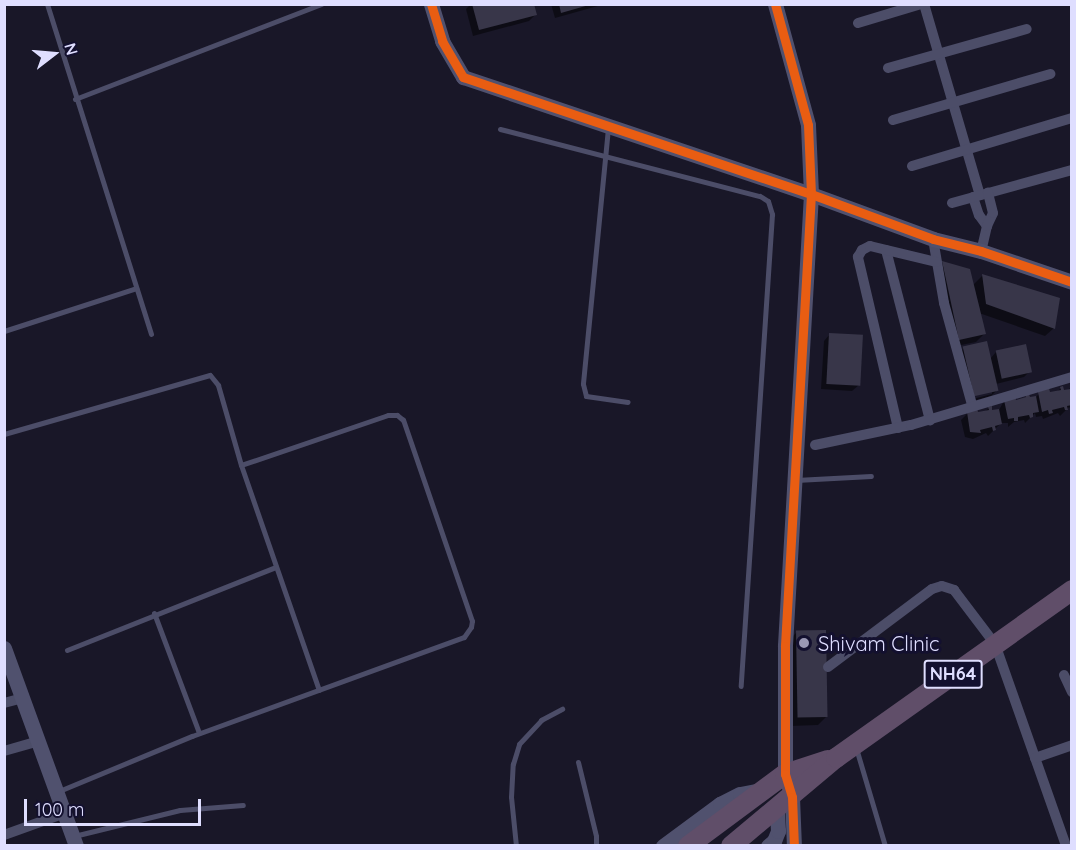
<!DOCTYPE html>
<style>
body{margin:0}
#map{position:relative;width:1076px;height:850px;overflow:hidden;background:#191728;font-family:Quicksand,sans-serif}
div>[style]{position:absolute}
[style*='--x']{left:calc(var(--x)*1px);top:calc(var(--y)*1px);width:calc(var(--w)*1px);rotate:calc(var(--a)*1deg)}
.shadow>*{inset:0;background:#0007}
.building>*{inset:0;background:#383649;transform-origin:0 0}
.lane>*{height:5px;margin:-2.5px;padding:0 2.5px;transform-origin:2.5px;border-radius:2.5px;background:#4c4d68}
.street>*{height:10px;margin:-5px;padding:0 5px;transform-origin:5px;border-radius:5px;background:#4c4d68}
.secondary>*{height:15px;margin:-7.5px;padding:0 7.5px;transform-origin:7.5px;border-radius:7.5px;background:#50516e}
.highway>*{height:20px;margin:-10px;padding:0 10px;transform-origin:10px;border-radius:10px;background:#604e69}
.cycleway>*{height:9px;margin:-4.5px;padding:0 4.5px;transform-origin:4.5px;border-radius:4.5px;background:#e95d12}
.dots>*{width:16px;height:16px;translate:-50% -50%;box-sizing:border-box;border:3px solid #13102f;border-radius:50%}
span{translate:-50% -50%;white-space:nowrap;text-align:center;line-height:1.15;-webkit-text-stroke:6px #13102f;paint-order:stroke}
.shield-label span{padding:2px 4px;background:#13102f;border:2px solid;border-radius:4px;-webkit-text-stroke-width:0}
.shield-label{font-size:18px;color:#dfdeff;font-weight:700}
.poi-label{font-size:20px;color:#dfdeff}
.left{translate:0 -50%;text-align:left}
.frame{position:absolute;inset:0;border:6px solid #dfdeff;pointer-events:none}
.north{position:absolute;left:24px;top:24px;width:60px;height:60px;-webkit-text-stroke:4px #13102f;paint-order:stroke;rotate:74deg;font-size:16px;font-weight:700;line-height:24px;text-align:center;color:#dfdeff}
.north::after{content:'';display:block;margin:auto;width:21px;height:27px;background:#dfdeff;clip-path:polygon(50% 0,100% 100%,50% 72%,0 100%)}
.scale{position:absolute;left:24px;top:799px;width:177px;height:27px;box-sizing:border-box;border:3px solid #dfdeff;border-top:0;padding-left:8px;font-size:18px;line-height:21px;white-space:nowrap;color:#dfdeff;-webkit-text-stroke:4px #13102f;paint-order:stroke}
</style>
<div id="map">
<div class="shadow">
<div style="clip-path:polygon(471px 4px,533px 4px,536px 14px,529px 21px,473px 36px,466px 9px)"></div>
<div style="clip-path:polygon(551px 4px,605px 4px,555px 18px)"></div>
<div style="clip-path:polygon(942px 262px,972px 286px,982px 276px,1059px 299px,1054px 328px,1045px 336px,979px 313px,984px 334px,976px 342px,951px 347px)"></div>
<div style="clip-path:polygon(830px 334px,859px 385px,852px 391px,821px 389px,824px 341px)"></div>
<div style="clip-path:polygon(964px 348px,990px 359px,996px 352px,1030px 371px,1024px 377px,996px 384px,997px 390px,991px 396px,969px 402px,969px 400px,992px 394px,992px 391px,968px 397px,958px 355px)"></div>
<div style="clip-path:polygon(1072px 386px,1072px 410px,1069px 407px,1060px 416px,1058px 413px,1043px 419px,1042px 416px,1036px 417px,1035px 413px,1025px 423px,1024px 420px,1014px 422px,1008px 427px,1008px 423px,1001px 423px,988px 436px,986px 433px,973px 439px,965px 437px,961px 420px,967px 414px,985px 412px,989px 408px,991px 412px,999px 410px,1004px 401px,1023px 400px,1026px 396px,1028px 399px,1035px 398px,1039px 394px,1057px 392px,1061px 388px,1063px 392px,1067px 391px)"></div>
<div style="clip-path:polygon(797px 632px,826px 717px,818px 725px,790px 726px,788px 641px)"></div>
</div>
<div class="building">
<div style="clip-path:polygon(472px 4px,534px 4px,537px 15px,479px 30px)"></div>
<div style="clip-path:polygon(559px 4px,589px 4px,589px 5px,561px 13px)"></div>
<div style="clip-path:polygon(942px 261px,970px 269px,986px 334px,959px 340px)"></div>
<div style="clip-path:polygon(982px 274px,1060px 298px,1055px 329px,986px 304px)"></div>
<div style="left:829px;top:333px;width:34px;height:51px;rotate:3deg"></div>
<div style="left:987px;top:341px;width:51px;height:25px;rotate:77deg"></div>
<div style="left:1026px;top:344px;width:29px;height:31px;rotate:78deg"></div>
<div style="clip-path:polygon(1063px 386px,1064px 390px,1070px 389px,1072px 394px,1072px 405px,1067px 406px,1068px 410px,1065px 410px,1064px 407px,1052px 410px,1053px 413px,1049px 414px,1048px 410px,1042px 412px,1038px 392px,1049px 388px,1050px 392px,1061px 390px,1060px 387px)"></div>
<div style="clip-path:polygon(1029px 394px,1030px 397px,1036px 396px,1039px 412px,1033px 413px,1033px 417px,1030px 418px,1029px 415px,1018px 417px,1018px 421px,1014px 421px,1014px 418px,1008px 419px,1004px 400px,1015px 395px,1016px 400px,1026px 397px,1025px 395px)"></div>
<div style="clip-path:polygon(992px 406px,992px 410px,999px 409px,1002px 424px,995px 426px,996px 430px,993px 431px,992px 427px,980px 430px,981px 433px,970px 432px,967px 412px,977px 408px,978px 412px,989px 410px,988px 407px)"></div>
<div style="left:826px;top:630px;width:87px;height:30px;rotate:89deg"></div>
</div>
<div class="lane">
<div style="--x:47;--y:4;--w:346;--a:72.5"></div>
<div style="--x:75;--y:99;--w:264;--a:-21.1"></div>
<div style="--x:608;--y:128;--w:257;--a:95.6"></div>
<div style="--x:583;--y:384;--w:12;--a:76"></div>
<div style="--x:586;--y:396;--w:42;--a:8.1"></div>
<div style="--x:500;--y:129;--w:268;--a:14.5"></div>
<div style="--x:760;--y:196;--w:9;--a:32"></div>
<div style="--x:768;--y:201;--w:14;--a:73"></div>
<div style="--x:772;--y:214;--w:473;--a:93.8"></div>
<div style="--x:4;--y:331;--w:139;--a:-18"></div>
<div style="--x:4;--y:434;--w:214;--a:-16"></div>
<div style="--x:210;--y:375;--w:13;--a:51"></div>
<div style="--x:218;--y:385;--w:83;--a:74"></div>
<div style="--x:241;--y:465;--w:238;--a:70.9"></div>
<div style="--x:796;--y:480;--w:75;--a:-3.1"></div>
<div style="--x:154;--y:613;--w:128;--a:69.4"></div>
<div style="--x:67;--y:650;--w:225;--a:-21.7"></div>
<div style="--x:856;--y:748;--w:102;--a:73.5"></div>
<div style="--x:578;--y:762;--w:76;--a:76.3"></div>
<div style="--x:596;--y:836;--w:10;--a:90"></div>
<div style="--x:59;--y:791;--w:144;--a:-22.5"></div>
<div style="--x:192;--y:736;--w:289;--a:-20"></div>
<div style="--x:464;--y:637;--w:12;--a:-55"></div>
<div style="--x:471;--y:627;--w:6;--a:-81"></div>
<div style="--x:472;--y:621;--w:213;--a:-108.9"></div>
<div style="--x:403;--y:420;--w:8;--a:-140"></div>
<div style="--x:397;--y:415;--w:9;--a:180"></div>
<div style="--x:388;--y:415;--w:155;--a:161.2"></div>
<div style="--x:74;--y:836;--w:109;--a:-13.8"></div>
<div style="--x:180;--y:810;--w:63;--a:-4.5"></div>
<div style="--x:516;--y:846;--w:49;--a:-95.8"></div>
<div style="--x:511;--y:797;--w:33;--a:-87"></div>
<div style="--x:513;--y:764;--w:21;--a:-73"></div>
<div style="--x:519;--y:744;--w:33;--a:-47"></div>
<div style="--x:541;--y:720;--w:24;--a:-28"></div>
</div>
<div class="street">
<div style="--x:924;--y:4;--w:199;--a:73.7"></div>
<div style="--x:858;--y:23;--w:66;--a:-16.8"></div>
<div style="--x:888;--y:68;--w:144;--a:-15.7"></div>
<div style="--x:893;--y:120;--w:164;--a:-16.3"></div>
<div style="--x:912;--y:166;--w:167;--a:-16.7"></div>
<div style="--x:973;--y:197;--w:19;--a:72"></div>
<div style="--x:979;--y:215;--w:14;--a:54"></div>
<div style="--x:987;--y:226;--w:26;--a:103"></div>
<div style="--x:952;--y:203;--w:124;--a:-15.4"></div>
<div style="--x:987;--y:226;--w:14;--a:-65"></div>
<div style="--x:993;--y:213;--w:21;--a:-104"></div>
<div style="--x:933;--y:239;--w:65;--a:80.2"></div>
<div style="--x:944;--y:303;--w:106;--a:74.6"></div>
<div style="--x:886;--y:250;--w:176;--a:75.5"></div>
<div style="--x:898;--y:428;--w:176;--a:-103.2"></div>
<div style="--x:858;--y:257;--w:8;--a:-60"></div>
<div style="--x:862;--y:250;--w:9;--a:-27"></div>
<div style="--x:870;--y:246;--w:68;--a:13.6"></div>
<div style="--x:815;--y:445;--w:98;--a:-11.8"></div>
<div style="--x:911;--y:425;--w:168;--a:-16.6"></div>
<div style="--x:828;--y:667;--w:130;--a:-36.9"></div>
<div style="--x:932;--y:589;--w:10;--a:-17"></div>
<div style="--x:942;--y:586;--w:13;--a:18"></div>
<div style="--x:954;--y:590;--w:68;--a:52.8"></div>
<div style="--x:995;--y:644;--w:214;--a:70.6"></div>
<div style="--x:1064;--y:675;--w:19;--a:65"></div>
<div style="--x:4;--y:703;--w:20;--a:-15"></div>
<div style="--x:4;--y:751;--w:35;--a:-16"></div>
<div style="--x:1035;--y:758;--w:39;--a:-19"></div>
<div style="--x:4;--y:835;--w:65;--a:-19.8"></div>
</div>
<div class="secondary">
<div style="--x:431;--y:4;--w:39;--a:73"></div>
<div style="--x:442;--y:41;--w:42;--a:59.7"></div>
<div style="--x:463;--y:77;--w:367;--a:18.6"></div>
<div style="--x:811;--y:194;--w:130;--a:20.2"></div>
<div style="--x:933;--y:239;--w:49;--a:14"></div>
<div style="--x:981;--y:251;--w:96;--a:18.8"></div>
<div style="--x:775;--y:4;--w:125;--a:74.7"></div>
<div style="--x:808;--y:125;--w:69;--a:87.5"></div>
<div style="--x:811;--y:194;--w:453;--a:93.3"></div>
<div style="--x:785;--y:646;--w:128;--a:90"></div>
<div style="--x:785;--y:774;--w:24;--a:73"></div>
<div style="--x:792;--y:797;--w:49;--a:87.7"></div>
<div style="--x:4;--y:648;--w:211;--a:70"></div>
<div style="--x:663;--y:846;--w:71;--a:-36.4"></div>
<div style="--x:720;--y:804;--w:22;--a:-27"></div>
<div style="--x:740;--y:794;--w:21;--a:-11"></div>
<div style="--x:768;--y:846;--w:8;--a:-40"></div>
<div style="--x:774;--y:841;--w:11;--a:-68"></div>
<div style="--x:778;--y:831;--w:22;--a:-93"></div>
</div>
<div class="highway">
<div style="--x:688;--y:846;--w:121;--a:-36.6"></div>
<div style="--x:785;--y:774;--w:45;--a:-18"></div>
<div style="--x:731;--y:846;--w:137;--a:-40"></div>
<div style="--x:836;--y:758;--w:290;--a:-35.4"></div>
</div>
<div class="cycleway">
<div style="--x:431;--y:4;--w:39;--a:73"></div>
<div style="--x:442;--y:41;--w:42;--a:59.7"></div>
<div style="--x:463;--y:77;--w:367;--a:18.6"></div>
<div style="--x:811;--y:194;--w:130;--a:20.2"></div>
<div style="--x:933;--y:239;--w:49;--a:14"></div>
<div style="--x:981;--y:251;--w:96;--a:18.8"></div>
<div style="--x:775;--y:4;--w:125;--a:74.7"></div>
<div style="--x:808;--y:125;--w:69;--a:87.5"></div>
<div style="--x:811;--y:194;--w:453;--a:93.3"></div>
<div style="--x:785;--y:646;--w:128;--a:90"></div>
<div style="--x:785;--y:774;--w:24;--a:73"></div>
<div style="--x:792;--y:797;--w:49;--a:87.7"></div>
</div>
<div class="dots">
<div style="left:804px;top:643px;background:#9a98b4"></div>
</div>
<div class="shield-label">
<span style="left:953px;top:674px">NH64</span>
</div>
<div class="poi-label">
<span class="left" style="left:818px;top:643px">Shivam Clinic</span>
</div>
<div class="frame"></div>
<div class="north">N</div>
<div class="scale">100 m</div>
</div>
